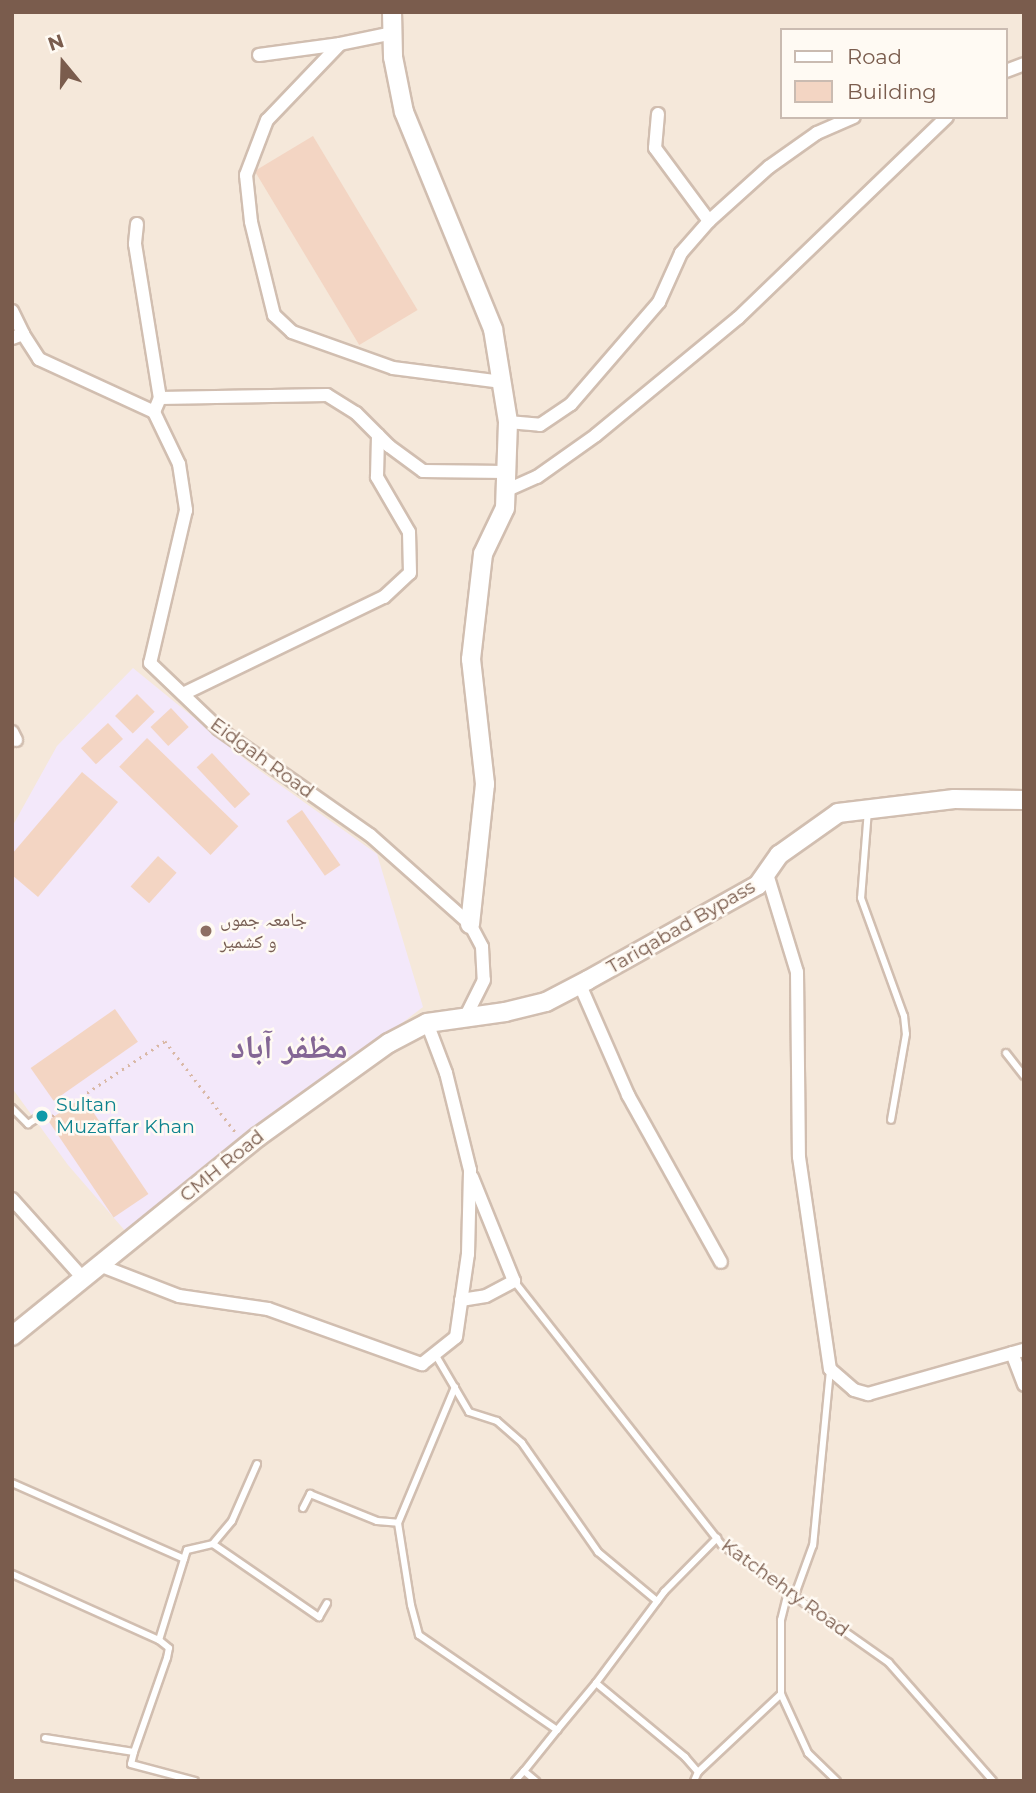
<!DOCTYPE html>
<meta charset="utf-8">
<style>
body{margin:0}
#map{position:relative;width:1036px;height:1793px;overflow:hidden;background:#fdf6ec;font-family:Montserrat,"Noto Naskh Arabic",sans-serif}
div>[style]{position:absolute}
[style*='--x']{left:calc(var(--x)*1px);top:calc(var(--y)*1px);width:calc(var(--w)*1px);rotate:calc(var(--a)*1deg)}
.residential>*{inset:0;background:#f5e8da}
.education>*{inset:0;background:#f3e8fa}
.building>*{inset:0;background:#f3d5c3;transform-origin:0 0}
.path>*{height:2.5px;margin-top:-1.25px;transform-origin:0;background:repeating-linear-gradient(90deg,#d9b8a5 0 2px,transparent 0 7px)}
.roads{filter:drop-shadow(2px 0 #d1beb0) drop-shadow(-2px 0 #d1beb0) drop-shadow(0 2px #d1beb0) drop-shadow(0 -2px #d1beb0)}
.lane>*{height:6px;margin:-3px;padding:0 3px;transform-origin:3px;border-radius:3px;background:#fff}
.street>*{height:12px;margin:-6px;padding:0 6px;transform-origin:6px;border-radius:6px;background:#fff}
.secondary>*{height:18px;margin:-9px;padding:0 9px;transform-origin:9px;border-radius:9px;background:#fff}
.dots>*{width:19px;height:19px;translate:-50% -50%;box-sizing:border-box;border:4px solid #fffaf3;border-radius:50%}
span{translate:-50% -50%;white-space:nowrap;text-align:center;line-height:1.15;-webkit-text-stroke:5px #fffaf3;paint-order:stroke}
.street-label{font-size:19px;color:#7a5c4d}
.education-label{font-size:19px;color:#785e54}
.left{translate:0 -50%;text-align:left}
.culture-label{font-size:19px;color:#0d838f}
.town-label{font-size:33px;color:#846695;font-weight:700}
.frame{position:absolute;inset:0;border:14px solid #7a5c4d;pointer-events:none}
.legend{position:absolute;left:780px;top:28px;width:228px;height:91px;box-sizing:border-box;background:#fffaf3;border:2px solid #cabbb1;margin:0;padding:9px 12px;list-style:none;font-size:21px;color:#7a5c4d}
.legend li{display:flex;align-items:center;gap:14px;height:35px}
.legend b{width:35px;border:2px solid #cabbb1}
.north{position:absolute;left:28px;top:28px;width:70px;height:70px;-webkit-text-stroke:5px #fffaf3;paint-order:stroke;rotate:341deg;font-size:19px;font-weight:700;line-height:28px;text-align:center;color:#7a5c4d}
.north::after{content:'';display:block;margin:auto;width:24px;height:32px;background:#7a5c4d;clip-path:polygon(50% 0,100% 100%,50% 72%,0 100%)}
</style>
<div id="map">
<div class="residential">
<div style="clip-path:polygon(evenodd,12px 12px,1024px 12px,1024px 1781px,12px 1781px,12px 12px,782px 30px,1006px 30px,1006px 117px,782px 117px,782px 30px)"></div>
</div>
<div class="education">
<div style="clip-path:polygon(133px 668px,252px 765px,377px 854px,423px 1007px,127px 1233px,68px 1165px,12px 1088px,12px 827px,57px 746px)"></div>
</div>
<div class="building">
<div style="left:313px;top:136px;width:203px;height:68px;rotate:59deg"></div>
<div style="left:137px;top:694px;width:25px;height:31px;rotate:45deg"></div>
<div style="left:171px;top:708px;width:26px;height:28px;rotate:47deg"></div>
<div style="left:108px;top:723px;width:22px;height:37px;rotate:47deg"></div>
<div style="left:147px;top:738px;width:127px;height:40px;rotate:44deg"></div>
<div style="left:212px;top:753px;width:56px;height:21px;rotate:47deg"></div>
<div style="clip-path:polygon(82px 772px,118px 802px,38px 897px,12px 875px,12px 854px)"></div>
<div style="left:302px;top:810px;width:67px;height:19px;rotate:55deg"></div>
<div style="left:158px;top:856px;width:25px;height:41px;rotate:42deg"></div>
<div style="left:115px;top:1009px;width:40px;height:103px;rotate:55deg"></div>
<div style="left:83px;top:1097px;width:117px;height:42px;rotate:56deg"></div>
</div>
<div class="path">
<div style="--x:52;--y:1116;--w:136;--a:-33.6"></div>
<div style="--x:165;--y:1041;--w:118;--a:52.3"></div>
</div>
<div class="roads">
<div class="lane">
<div style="--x:868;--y:810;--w:88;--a:94.5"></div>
<div style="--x:861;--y:898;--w:126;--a:70"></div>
<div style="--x:904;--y:1016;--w:18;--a:84"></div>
<div style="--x:906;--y:1034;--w:87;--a:99.9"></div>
<div style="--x:1006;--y:1053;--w:29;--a:52"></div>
<div style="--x:12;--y:1108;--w:23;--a:45"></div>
<div style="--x:28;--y:1124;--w:15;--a:-32"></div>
<div style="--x:514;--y:1281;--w:336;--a:51.8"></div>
<div style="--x:722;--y:1545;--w:204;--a:35.2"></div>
<div style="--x:889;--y:1663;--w:157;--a:48.6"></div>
<div style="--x:435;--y:1354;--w:67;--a:59.6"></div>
<div style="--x:469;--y:1412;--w:29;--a:18"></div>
<div style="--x:497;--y:1421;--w:33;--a:41"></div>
<div style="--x:522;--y:1443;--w:133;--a:55.1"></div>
<div style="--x:598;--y:1552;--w:77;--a:39.7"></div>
<div style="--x:830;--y:1370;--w:176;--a:95.5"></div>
<div style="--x:813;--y:1545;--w:47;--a:110"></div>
<div style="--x:797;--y:1589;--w:9;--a:162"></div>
<div style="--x:788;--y:1592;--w:29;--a:104"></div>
<div style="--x:781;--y:1620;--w:74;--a:90"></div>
<div style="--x:781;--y:1694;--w:65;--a:65.4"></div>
<div style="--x:808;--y:1753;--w:40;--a:44"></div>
<div style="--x:455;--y:1387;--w:147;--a:112.7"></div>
<div style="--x:398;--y:1523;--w:83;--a:81"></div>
<div style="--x:411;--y:1605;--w:31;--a:75"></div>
<div style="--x:419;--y:1635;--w:168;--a:34.5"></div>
<div style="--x:557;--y:1730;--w:53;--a:128.8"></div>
<div style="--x:524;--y:1771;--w:16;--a:40"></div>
<div style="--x:257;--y:1464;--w:62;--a:113.7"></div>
<div style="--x:232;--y:1521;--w:30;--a:130"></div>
<div style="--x:213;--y:1544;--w:129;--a:34.6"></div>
<div style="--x:319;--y:1617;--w:16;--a:-60"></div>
<div style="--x:12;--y:1483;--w:188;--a:23.8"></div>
<div style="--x:184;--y:1559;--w:9;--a:-72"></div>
<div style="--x:187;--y:1550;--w:27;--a:-13"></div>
<div style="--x:303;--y:1508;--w:16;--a:-63"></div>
<div style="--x:310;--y:1494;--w:72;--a:21.9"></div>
<div style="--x:377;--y:1521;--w:21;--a:5"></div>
<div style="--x:12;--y:1574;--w:161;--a:24.2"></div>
<div style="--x:596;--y:1683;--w:114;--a:-53.2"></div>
<div style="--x:664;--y:1592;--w:76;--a:-45.5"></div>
<div style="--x:557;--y:1730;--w:61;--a:-50.3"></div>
<div style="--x:596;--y:1683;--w:116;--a:39.7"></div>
<div style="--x:685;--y:1757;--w:20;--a:49"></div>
<div style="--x:698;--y:1772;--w:10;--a:114"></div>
<div style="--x:45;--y:1738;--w:90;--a:8.9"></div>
<div style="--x:134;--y:1752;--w:12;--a:104"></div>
<div style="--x:131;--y:1764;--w:66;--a:14.9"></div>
<div style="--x:134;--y:1752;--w:100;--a:-70.7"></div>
<div style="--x:167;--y:1658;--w:10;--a:-79"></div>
<div style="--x:169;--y:1648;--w:13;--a:-141"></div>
<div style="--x:159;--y:1640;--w:85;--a:-72.8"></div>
<div style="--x:698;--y:1772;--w:114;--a:-43.2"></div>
<div style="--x:515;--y:1781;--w:13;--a:-48"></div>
</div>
<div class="street">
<div style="--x:393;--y:33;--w:54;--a:168.3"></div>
<div style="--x:340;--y:44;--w:105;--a:133.8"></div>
<div style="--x:267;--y:120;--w:59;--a:110.9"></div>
<div style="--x:246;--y:175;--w:47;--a:83.9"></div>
<div style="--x:251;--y:222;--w:96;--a:76.1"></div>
<div style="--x:274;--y:315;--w:25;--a:43"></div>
<div style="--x:292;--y:332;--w:107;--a:19.6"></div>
<div style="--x:393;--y:368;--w:110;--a:7.3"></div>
<div style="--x:259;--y:55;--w:82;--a:-7.7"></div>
<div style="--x:1006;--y:71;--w:19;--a:-21"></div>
<div style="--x:658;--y:114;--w:34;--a:95"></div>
<div style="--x:655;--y:148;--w:91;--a:53.5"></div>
<div style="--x:137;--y:224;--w:20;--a:96"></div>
<div style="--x:135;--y:244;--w:156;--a:80.8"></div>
<div style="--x:12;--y:311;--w:25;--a:64"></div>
<div style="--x:12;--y:338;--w:12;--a:-20"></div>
<div style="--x:23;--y:334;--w:30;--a:57"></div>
<div style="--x:39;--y:359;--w:127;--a:24.7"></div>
<div style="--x:154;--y:412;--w:58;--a:64.3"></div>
<div style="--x:179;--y:464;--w:47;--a:81.3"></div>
<div style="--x:186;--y:510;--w:157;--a:103.2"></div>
<div style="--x:150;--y:663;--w:95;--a:43.7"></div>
<div style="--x:219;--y:729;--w:184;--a:35.1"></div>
<div style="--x:370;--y:835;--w:134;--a:41.7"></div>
<div style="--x:470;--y:924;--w:26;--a:62"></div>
<div style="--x:482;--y:947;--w:33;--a:87"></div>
<div style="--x:484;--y:980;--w:40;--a:116.6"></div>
<div style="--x:154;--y:412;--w:15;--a:-67"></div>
<div style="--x:160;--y:398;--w:167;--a:-1"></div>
<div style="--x:327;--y:395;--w:34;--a:32"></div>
<div style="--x:356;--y:413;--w:47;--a:45"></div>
<div style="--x:389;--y:446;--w:42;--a:36.3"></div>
<div style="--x:423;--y:471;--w:83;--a:0.7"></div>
<div style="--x:508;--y:422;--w:32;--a:5"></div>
<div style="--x:540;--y:425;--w:37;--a:-34"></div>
<div style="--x:571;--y:404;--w:135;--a:-49.2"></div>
<div style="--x:659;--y:302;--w:54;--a:-65.8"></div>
<div style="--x:681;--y:253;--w:43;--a:-48.8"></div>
<div style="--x:709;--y:221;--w:81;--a:-42"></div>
<div style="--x:769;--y:167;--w:59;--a:-35.3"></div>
<div style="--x:817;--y:133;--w:40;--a:-23.4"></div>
<div style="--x:505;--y:491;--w:35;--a:-24"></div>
<div style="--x:537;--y:477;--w:72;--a:-35.4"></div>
<div style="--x:596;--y:435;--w:184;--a:-39.5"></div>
<div style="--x:738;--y:318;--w:290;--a:-43.9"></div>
<div style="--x:183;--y:694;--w:223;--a:-25.8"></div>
<div style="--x:384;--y:597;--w:35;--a:-43"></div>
<div style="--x:410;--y:573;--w:41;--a:-91.4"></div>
<div style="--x:409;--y:532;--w:64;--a:-120.2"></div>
<div style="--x:377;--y:477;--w:42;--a:-88.6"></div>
<div style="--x:12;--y:732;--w:9;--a:63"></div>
<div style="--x:767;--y:874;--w:102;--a:73"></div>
<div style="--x:797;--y:972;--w:185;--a:89.4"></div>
<div style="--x:799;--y:1157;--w:214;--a:81.7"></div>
<div style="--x:830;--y:1369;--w:32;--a:41"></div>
<div style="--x:854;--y:1390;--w:15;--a:16"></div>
<div style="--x:868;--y:1394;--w:162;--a:-15.8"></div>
<div style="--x:580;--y:985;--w:120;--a:66.4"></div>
<div style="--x:628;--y:1095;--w:191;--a:60.9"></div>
<div style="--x:12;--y:1199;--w:106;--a:48.1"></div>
<div style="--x:99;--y:1265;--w:86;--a:21.2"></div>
<div style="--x:179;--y:1296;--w:90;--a:8.3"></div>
<div style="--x:268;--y:1309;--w:164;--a:19.7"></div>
<div style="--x:422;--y:1364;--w:43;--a:-38.5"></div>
<div style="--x:456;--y:1337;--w:84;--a:-81.8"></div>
<div style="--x:468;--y:1254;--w:84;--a:-88.6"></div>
<div style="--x:470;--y:1170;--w:100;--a:-103.9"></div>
<div style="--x:446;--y:1073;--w:53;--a:-110.8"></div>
<div style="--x:461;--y:1300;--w:25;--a:-9"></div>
<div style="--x:486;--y:1296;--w:32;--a:-28"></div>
<div style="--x:514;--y:1281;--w:112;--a:-112"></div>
<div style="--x:1012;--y:1353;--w:34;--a:69"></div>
</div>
<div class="secondary">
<div style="--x:392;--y:12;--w:45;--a:88.7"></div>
<div style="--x:393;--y:57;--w:56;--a:78.7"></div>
<div style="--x:404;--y:112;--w:235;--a:67.7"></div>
<div style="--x:493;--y:329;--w:94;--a:80.8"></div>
<div style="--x:508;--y:422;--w:86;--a:92"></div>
<div style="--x:505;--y:508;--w:51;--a:115.6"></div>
<div style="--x:483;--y:554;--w:106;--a:96.5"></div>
<div style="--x:471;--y:659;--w:126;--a:83.6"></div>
<div style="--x:485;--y:784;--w:141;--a:96.1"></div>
<div style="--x:12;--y:1336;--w:316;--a:-39"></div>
<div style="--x:258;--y:1137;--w:161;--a:-35.7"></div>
<div style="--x:389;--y:1043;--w:43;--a:-27.8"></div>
<div style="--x:427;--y:1023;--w:79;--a:-8"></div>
<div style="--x:505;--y:1012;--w:42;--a:-13.7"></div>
<div style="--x:546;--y:1002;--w:47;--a:-27.6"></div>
<div style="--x:588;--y:980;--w:195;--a:-29.2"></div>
<div style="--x:758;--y:885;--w:37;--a:-55"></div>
<div style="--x:779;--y:855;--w:72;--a:-35.4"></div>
<div style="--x:838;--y:813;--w:117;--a:-6.9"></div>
<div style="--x:954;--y:799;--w:70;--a:0.8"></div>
</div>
</div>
<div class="dots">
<div style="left:206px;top:931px;background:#8d6e63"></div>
<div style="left:42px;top:1116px;background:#0f9aa8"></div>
</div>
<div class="street-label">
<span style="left:262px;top:758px;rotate:36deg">Eidgah Road</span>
<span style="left:681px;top:927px;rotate:-30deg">Tariqabad Bypass</span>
<span style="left:222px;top:1166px;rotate:-39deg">CMH Road</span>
<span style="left:785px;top:1588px;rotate:36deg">Katchehry Road</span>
</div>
<div class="education-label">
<span class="left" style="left:220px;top:931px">جامعہ جموں<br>و کشمیر</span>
</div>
<div class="culture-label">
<span class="left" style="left:56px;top:1116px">Sultan<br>Muzaffar Khan</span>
</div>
<div class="town-label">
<span style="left:289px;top:1047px">مظفر آباد</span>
</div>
<div class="frame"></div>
<ul class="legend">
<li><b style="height:9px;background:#fff"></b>Road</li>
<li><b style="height:19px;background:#f3d5c3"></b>Building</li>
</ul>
<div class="north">N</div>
</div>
